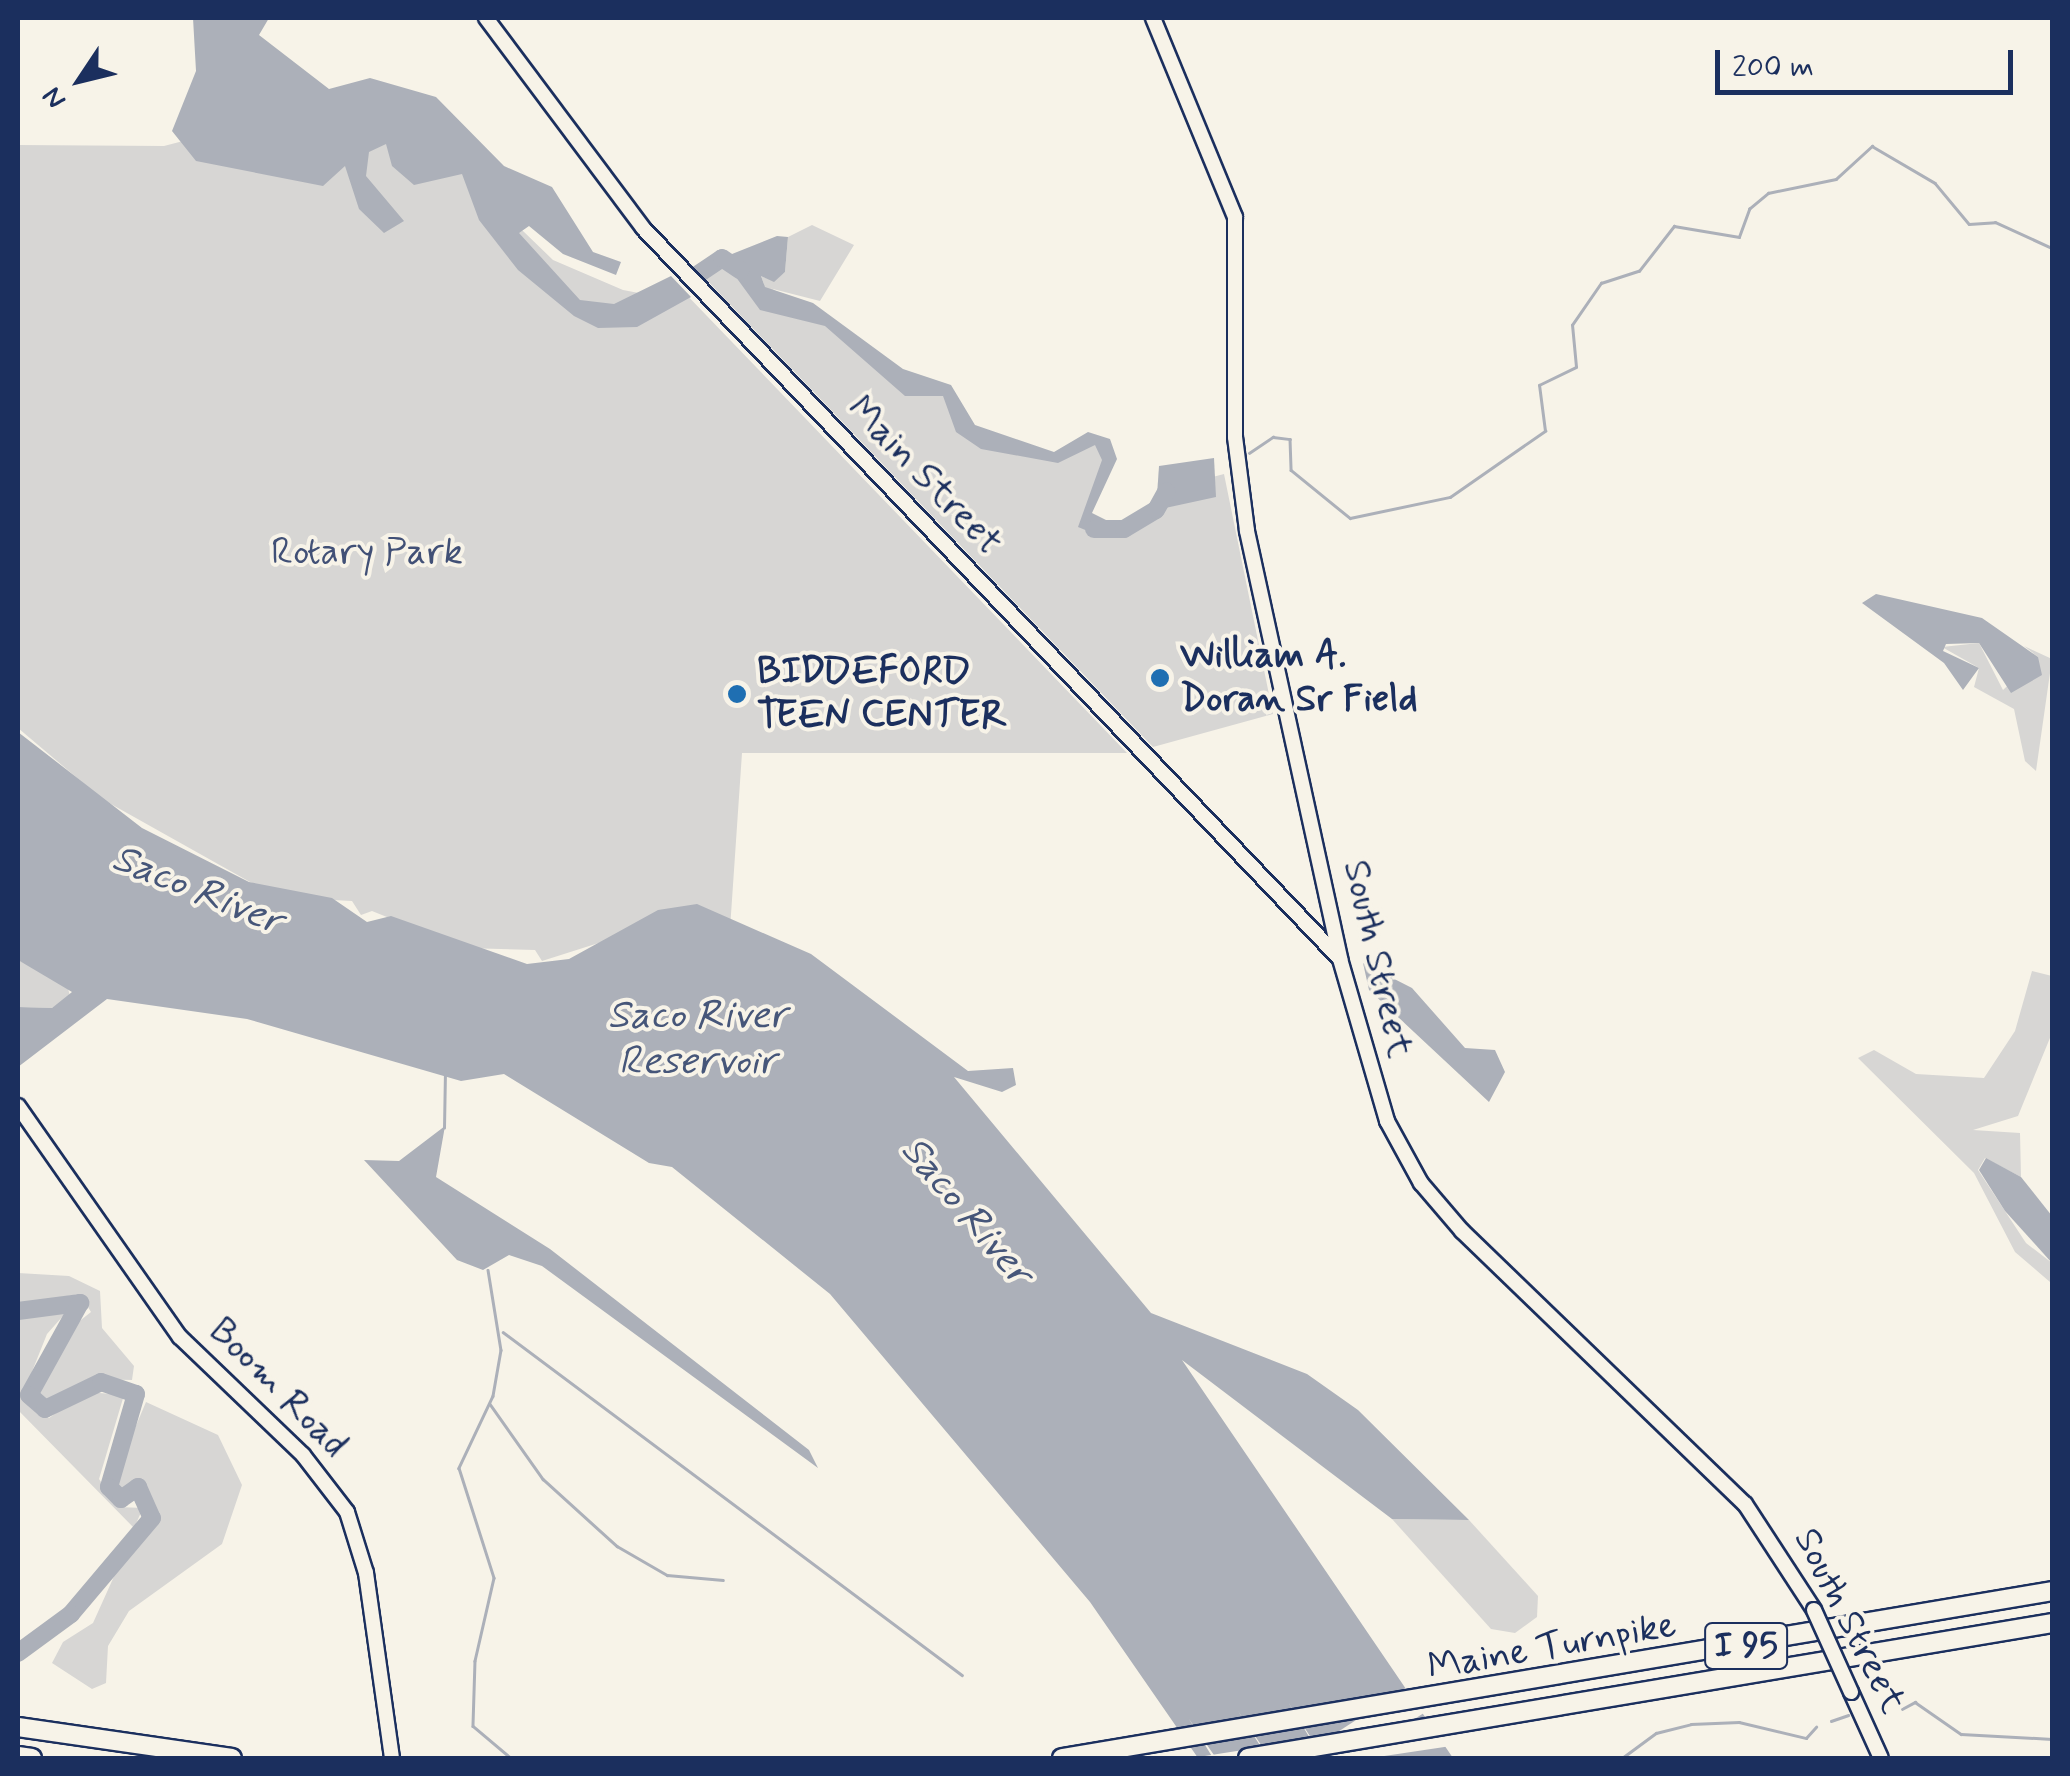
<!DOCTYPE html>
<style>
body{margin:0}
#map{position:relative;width:2070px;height:1776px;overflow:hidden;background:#f7f3e8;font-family:Mynerve,sans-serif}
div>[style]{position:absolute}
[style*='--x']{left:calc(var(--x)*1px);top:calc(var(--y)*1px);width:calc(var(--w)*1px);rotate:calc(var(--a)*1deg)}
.green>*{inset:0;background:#d7d6d4}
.water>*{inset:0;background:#acb0b9}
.pier>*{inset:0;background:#f7f3e8;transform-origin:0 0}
.stream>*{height:2.5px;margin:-1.25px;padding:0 1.25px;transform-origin:1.25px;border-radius:1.25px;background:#acb0b9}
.river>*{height:18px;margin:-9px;padding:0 9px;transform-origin:9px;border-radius:9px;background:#acb0b9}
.roads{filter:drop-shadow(2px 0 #1b2f5e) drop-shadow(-2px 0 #1b2f5e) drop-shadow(0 2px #1b2f5e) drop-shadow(0 -2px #1b2f5e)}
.secondary>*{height:14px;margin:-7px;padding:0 7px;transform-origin:7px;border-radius:7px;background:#f7f3e8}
.highway>*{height:18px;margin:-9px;padding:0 9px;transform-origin:9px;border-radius:9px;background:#f7f3e8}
.bridges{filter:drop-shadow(2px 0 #1b2f5e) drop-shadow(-2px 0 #1b2f5e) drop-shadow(0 2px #1b2f5e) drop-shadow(0 -2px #1b2f5e)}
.secondary-bridge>*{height:14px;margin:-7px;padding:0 7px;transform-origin:7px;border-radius:7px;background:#f7f3e8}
.dots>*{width:28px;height:28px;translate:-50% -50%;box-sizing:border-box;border:5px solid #f7f3e8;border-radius:50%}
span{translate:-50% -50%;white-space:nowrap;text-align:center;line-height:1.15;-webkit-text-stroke:8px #f7f3e8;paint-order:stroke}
.shield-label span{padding:2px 8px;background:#f7f3e8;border:2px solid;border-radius:8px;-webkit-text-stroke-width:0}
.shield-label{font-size:35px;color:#1b2f5e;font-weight:700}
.street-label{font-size:38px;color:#1b2f5e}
.park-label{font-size:38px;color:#415076}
.poi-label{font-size:38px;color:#1b2f5e;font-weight:700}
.left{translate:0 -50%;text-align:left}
.water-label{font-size:40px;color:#465679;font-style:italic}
.frame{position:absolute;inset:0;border:20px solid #1b2f5e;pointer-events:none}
.north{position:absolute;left:30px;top:30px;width:100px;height:100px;-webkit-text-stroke:8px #f7f3e8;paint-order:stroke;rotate:235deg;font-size:28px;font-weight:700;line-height:40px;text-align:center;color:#1b2f5e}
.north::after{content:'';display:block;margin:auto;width:35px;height:45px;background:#1b2f5e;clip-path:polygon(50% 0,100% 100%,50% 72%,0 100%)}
.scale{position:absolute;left:1715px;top:50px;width:298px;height:45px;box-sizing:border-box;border:5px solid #1b2f5e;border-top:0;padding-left:12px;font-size:30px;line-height:35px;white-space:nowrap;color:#1b2f5e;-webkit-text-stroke:8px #f7f3e8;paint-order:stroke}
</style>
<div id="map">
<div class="green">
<div style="clip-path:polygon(268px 119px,432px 143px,553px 260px,623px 290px,665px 298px,681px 289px,1127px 753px,742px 753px,730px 929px,608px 940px,542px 961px,535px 950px,464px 948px,372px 911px,361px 915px,352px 901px,295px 898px,250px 882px,102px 799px,18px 728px,18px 145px,164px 146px)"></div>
<div style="clip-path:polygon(812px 225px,854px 245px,820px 301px,765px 287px,761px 276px,774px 281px,785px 272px,788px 237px)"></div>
<div style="clip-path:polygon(724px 261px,821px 317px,889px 373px,941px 388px,960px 424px,1049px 457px,1091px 438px,1109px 449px,1090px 507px,1096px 530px,1144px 525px,1161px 517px,1171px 488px,1224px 474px,1273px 714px,1153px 747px,701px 274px)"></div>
<div style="clip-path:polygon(1979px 643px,2003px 690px,2038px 657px,2024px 646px,2052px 659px,2036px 771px,2025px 761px,2014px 709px,1974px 687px,1979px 668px,1942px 647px)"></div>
<div style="clip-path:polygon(18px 960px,67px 983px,70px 997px,52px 1008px,18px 1007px)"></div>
<div style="clip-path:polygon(2032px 971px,2052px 976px,2052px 1033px,2018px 1116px,1973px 1130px,2020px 1133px,2021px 1177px,1985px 1158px,1978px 1170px,2026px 1243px,2052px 1263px,2050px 1282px,2015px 1252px,1974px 1173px,1858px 1058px,1874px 1050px,1916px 1074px,1984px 1078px,2015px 1031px)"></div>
<div style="clip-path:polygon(18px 1273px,69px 1276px,100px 1291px,102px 1328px,134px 1366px,132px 1380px,88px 1379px,52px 1402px,37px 1400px,62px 1335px,91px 1312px,80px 1294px,18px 1304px)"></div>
<div style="clip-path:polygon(70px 1308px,47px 1334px,21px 1399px,49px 1418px,87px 1392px,124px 1395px,99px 1479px,118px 1507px,143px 1508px,134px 1528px,18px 1410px,18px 1317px)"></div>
<div style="clip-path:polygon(146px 1402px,218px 1435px,242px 1485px,222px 1544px,129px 1611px,108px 1646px,106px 1683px,92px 1689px,52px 1663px,63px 1642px,93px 1623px,116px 1572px,159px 1520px,144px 1483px,120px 1490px,113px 1480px)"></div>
<div style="clip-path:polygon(1392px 1519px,1469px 1520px,1538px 1596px,1537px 1617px,1515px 1633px,1491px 1629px)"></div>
</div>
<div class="water">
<div style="clip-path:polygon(193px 18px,269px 18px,259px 35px,329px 89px,370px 78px,436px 97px,504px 166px,552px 187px,593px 252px,621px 262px,616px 275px,563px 254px,529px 226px,519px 233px,580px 300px,614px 304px,671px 276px,691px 297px,637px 327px,598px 328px,574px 316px,518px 270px,479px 220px,462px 174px,414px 185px,392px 166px,386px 144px,369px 152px,366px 176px,404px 221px,384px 233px,359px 209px,345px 166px,323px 186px,196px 161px,172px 131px,196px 71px)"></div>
<div style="clip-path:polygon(777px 236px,788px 237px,785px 272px,774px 282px,761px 276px,765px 287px,813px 303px,903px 369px,951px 385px,975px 425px,1054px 452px,1088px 432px,1110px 439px,1117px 459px,1092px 513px,1124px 529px,1100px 536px,1078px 527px,1102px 460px,1095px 445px,1058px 463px,981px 449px,956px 432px,943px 396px,905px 396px,825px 326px,760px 310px,722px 258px)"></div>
<div style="clip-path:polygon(1214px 458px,1216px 497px,1156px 510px,1159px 466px)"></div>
<div style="clip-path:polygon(1876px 594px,1982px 618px,2038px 657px,2042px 675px,2011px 693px,1979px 643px,1946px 644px,1943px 651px,1979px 668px,1963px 690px,1944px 663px,1862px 603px)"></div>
<div style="clip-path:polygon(18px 732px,142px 828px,249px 882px,332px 898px,367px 922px,391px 916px,527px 964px,569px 959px,658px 910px,697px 904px,811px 954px,968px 1071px,1013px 1068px,1016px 1085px,1002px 1092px,954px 1077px,1151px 1313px,1307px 1374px,1358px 1410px,1469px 1520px,1392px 1519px,1182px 1360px,1453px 1758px,1324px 1758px,1288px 1702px,1322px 1758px,1270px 1758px,1238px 1711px,1268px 1758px,1216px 1758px,1189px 1719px,1213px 1758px,1198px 1758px,1090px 1602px,830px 1294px,672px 1167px,649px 1163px,504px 1074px,461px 1081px,247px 1019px,107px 999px,18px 1067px,18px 1007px,52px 1008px,72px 992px,18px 960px)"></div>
<div style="clip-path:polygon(1363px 963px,1412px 988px,1465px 1048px,1495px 1050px,1505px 1072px,1489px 1102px,1369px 990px)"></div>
<div style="clip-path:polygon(445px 1126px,436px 1177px,550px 1249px,809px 1450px,818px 1468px,542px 1266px,509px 1255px,483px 1270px,457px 1260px,364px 1160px,399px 1161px)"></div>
<div style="clip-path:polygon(1986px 1158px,2021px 1177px,2052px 1216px,2052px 1263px,2005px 1211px,1979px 1170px)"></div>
</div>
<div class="pier">
<div style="left:1410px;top:1685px;width:31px;height:243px;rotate:57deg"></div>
<div style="clip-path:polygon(1433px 1720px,1451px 1746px,1371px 1758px,1192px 1758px)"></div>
</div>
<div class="stream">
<div style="--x:1249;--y:453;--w:29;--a:-34"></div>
<div style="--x:1273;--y:437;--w:17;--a:7"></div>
<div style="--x:1290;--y:439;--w:31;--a:88"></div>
<div style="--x:1291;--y:470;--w:76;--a:39.1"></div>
<div style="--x:1350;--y:518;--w:102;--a:-11.9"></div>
<div style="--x:1450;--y:497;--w:116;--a:-34.8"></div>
<div style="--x:1545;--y:431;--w:46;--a:-97.4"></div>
<div style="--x:1539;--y:385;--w:41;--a:-25.9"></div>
<div style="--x:1576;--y:367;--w:42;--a:-95.4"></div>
<div style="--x:1572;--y:325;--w:51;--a:-55.4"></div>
<div style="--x:1601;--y:283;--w:40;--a:-18"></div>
<div style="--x:1639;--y:271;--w:57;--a:-52.1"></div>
<div style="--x:1674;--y:226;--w:66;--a:9.6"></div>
<div style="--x:1739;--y:237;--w:30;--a:-70"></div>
<div style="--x:1749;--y:209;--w:25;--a:-40"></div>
<div style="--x:1768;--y:193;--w:69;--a:-11.6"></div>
<div style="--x:1836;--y:179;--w:49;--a:-42.5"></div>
<div style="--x:1872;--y:146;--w:73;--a:30.4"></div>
<div style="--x:1935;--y:183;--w:53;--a:50.3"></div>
<div style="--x:1969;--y:224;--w:26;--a:-4"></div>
<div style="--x:1995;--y:222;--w:63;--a:24.5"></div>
<div style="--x:444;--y:1128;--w:56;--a:-89"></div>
<div style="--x:488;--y:1270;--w:81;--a:80.8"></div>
<div style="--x:501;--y:1350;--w:47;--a:99.9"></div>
<div style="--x:493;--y:1396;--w:80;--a:115.3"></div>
<div style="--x:459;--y:1468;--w:115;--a:72.3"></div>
<div style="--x:494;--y:1578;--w:85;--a:102.9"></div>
<div style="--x:475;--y:1661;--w:65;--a:91.8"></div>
<div style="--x:473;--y:1726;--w:50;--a:40.1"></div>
<div style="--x:503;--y:1332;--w:573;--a:36.77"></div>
<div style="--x:490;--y:1404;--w:92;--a:54.8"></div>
<div style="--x:543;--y:1479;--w:100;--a:42.2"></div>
<div style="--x:617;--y:1546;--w:58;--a:30.1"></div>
<div style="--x:667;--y:1575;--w:56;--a:5.1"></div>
<div style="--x:1902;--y:1709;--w:15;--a:-28"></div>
<div style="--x:1915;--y:1702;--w:56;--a:34.8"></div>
<div style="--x:1961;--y:1734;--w:91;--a:3.1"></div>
<div style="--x:1831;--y:1721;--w:18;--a:-19"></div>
<div style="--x:1526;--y:1758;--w:47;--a:0"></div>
<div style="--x:1622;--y:1758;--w:42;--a:-36.3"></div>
<div style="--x:1656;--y:1733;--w:36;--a:-14"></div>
<div style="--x:1691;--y:1724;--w:48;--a:-2.4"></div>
<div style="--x:1739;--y:1722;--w:69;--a:13.4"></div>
<div style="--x:1806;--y:1738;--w:15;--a:-48"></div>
</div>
<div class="river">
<div style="--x:697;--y:275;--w:30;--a:-34"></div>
<div style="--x:722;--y:258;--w:22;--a:34"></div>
<div style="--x:1094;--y:529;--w:30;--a:0"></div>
<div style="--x:1124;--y:529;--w:37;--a:-31"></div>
<div style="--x:1156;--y:510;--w:21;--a:-61"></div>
<div style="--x:18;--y:1311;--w:63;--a:-7.4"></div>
<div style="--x:80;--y:1303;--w:105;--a:119"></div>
<div style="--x:29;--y:1395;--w:21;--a:41"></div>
<div style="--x:45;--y:1409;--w:62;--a:-25.7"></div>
<div style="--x:101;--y:1382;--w:37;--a:19"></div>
<div style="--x:136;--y:1394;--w:97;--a:106.2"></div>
<div style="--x:109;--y:1487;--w:17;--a:45"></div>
<div style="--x:121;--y:1499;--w:21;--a:-35"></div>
<div style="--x:138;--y:1487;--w:34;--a:66"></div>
<div style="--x:152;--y:1518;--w:126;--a:130.2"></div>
<div style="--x:71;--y:1614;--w:66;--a:143.7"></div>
</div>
<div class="roads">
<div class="secondary">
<div style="--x:486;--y:18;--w:262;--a:53.2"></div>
<div style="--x:643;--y:228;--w:1010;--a:46.36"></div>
<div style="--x:1153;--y:18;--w:215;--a:67.6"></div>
<div style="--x:1235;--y:217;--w:220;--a:90"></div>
<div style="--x:1235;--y:437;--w:95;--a:82.7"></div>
<div style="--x:1247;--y:531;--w:438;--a:77.7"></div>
<div style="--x:1340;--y:959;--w:169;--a:73.8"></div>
<div style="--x:1387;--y:1121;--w:71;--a:61.3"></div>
<div style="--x:1421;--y:1183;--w:63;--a:49.5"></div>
<div style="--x:1462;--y:1231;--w:393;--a:44"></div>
<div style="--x:1745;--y:1504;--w:126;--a:56.9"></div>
<div style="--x:18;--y:1106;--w:282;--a:55"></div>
<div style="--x:180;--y:1337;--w:170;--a:43.8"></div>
<div style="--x:303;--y:1455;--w:72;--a:52.3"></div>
<div style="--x:347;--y:1512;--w:64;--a:72.7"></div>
<div style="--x:366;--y:1573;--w:187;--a:82"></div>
<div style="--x:1851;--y:1692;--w:72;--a:65.6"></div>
</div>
<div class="highway">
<div style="--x:18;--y:1727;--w:216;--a:8.2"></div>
<div style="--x:18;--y:1756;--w:14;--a:8"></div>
<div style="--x:1062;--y:1758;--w:1004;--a:-9.57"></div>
<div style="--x:1248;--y:1758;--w:815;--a:-9.53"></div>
</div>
</div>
<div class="bridges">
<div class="secondary-bridge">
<div style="--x:1814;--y:1610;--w:90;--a:65.7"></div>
</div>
</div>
<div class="dots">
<div style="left:1160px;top:678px;background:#1f6fb2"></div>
<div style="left:737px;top:694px;background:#1f6fb2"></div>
</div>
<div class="shield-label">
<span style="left:1746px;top:1646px">I 95</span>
</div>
<div class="street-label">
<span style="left:924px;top:476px;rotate:46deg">Main Street</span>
<span style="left:1377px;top:959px;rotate:77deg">South Street</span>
<span style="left:278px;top:1388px;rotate:45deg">Boom Road</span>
<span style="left:1849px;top:1621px;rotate:63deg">South Street</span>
<span style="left:1552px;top:1647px;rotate:-10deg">Maine Turnpike</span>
</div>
<div class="park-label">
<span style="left:367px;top:553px">Rotary Park</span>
</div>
<div class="poi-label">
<span class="left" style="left:1180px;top:678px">William A.<br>Doran Sr Field</span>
<span class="left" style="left:757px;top:694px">BIDDEFORD<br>TEEN CENTER</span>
</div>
<div class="water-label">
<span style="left:197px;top:890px;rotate:22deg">Saco River</span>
<span style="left:697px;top:1039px">Saco River<br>Reservoir</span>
<span style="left:966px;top:1211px;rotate:50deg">Saco River</span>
</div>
<div class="frame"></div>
<div class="north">N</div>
<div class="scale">200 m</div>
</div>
